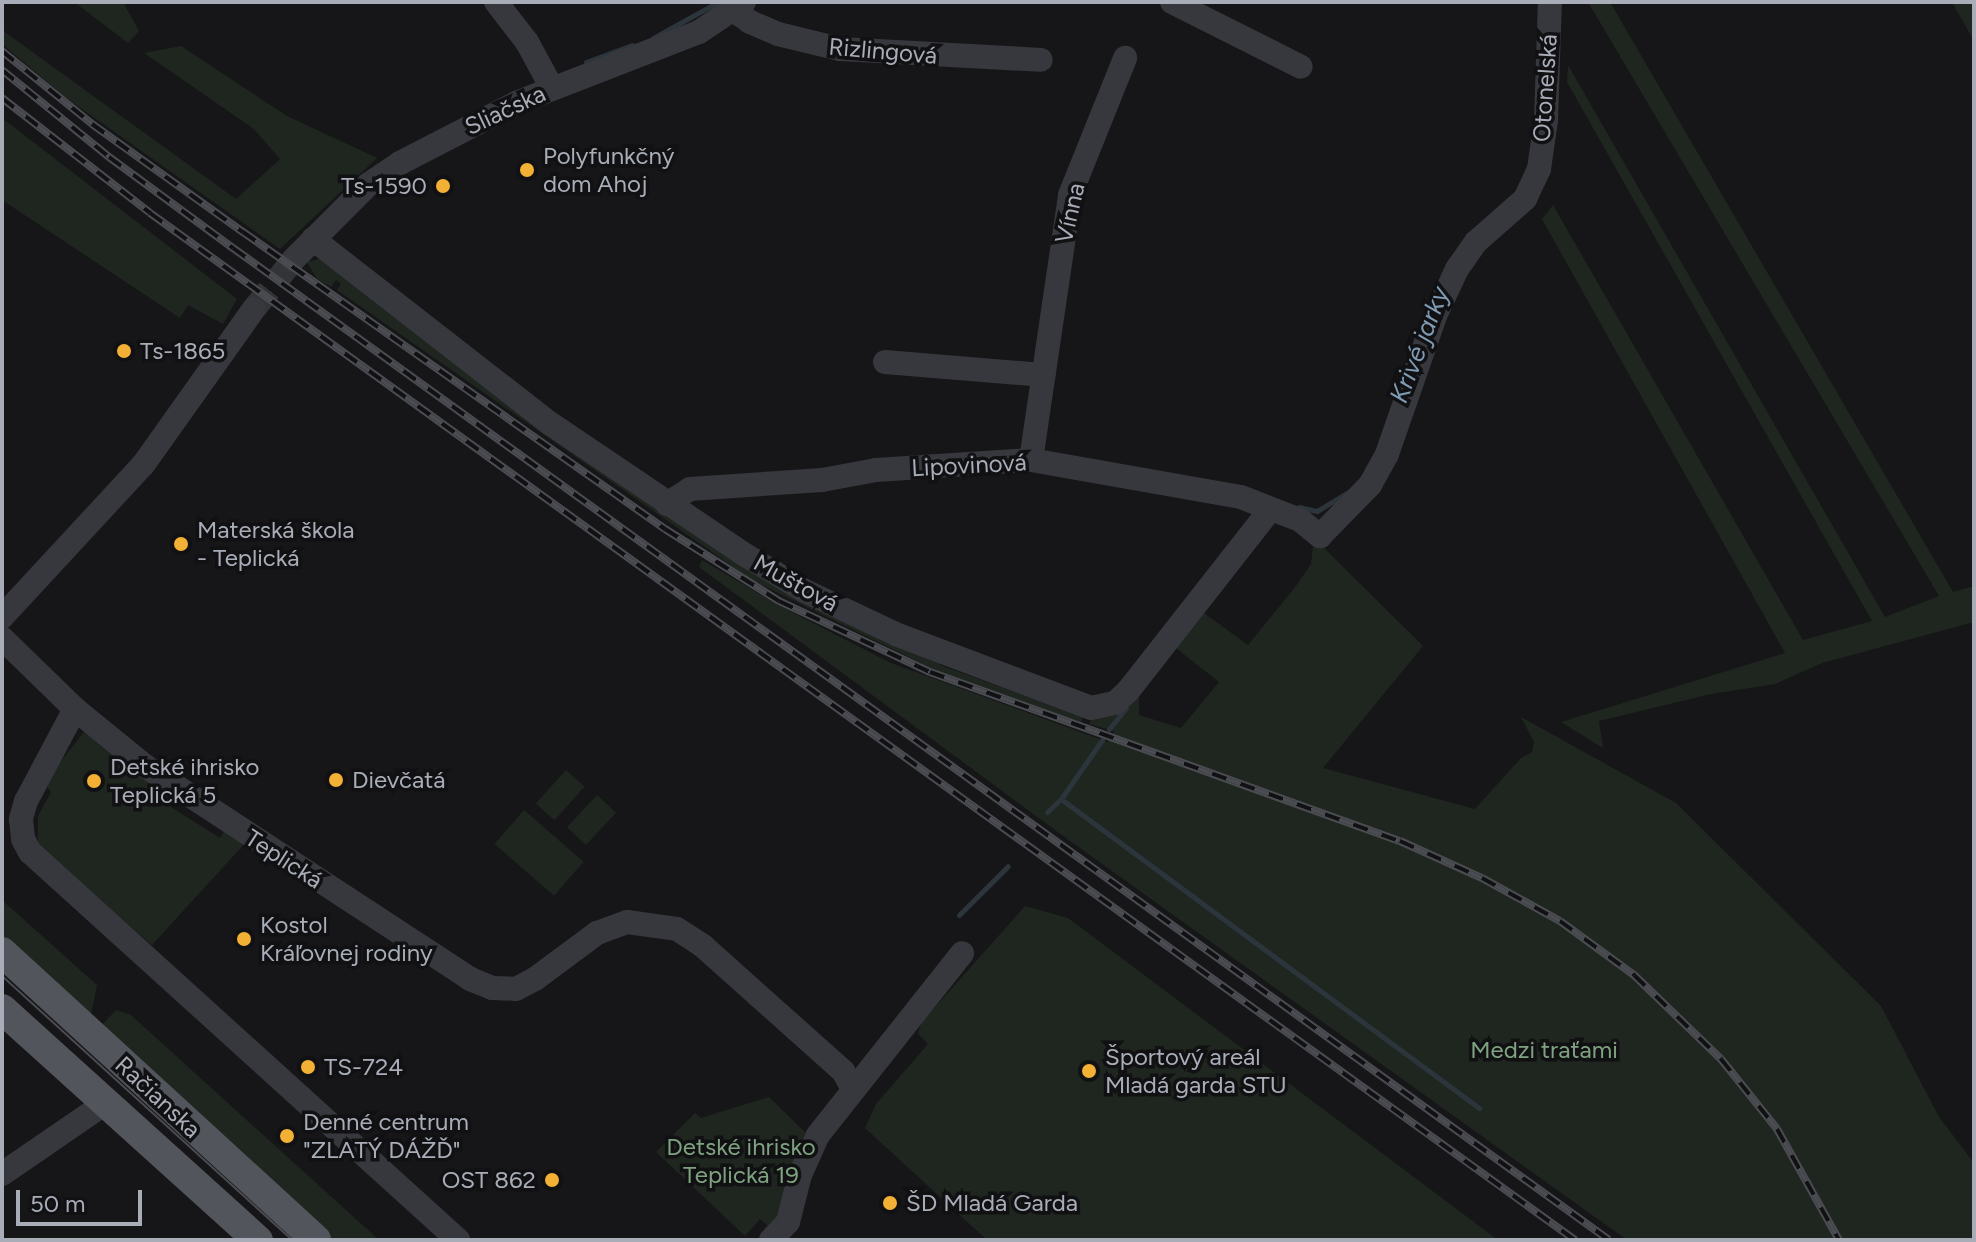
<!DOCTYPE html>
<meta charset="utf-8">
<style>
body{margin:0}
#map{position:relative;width:1976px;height:1242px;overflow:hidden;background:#161618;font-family:Figtree,sans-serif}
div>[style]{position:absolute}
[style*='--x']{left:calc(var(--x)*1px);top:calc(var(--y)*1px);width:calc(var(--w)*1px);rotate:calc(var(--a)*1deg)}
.green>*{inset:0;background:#1e261f;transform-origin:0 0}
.stream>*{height:5px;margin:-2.5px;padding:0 2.5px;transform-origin:2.5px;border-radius:2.5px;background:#2c353c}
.minor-tunnel>*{height:24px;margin-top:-12px;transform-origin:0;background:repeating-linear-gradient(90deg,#333438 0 24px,transparent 0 36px)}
.minor>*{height:24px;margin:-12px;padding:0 12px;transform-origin:12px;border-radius:12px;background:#37383d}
.major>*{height:30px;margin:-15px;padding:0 15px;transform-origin:15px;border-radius:15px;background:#53555c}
.tram>*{height:2px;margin:-1px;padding:0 1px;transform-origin:1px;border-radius:1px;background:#4a4c52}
.rail>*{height:8px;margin-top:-4px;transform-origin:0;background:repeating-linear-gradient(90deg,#111113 0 15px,#4a4c52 0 30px);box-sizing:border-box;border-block:2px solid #4a4c52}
.dots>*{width:22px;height:22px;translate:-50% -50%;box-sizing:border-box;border:4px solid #111113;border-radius:50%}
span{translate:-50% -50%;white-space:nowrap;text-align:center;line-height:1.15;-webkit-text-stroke:7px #111113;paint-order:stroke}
.street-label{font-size:24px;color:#a8adb8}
.poi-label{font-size:24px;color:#a8adb8}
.left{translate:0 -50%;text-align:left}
.right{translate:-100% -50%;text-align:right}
.park-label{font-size:24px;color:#7fa381}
.water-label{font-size:26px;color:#7f9bb3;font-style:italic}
.frame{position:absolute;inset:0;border:4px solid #a8adb8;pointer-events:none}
.scale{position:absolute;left:16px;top:1190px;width:126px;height:36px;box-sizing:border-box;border:4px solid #a8adb8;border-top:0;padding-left:10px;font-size:24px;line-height:28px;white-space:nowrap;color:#a8adb8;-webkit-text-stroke:6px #111113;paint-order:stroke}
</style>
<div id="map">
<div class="green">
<div style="clip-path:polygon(74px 2px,123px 2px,139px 31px,128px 43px)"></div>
<div style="clip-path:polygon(1588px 2px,1610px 2px,1953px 592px,1974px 586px,1974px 622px,1822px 663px,1775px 684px,1711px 694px,1599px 721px,1603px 748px,1561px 722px,1785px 653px,1542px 219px,1553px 205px,1803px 640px,1872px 621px,1567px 82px,1568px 65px,1885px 617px,1939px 596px)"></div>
<div style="clip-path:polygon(1952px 2px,1974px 2px,1974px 41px)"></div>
<div style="clip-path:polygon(2px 30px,236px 199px,280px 159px,254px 129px,144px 53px,181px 46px,287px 116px,377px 158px,280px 249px,65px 97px,2px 44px)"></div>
<div style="clip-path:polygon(2px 118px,237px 299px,223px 324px,188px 305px,180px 318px,2px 200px)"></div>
<div style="clip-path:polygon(322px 258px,548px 430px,943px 657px,940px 665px,1083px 717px,1081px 723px,931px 668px,752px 580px,337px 290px,341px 284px,336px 280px,331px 287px,317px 279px,307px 262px)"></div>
<div style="clip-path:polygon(1318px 542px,1423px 646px,1323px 768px,1475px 809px,1521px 758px,1532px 752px,1534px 742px,1521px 717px,1676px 803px,1881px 1006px,1939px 1117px,1974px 1163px,1974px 1240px,1627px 1240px,1059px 833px,699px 567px,702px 560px,776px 604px,891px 663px,1108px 742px,1114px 731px,1089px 724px,1094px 712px,1128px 696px,1139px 697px,1139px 715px,1181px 728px,1219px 682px,1176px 648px,1204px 613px,1248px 645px,1296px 586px,1311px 564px,1313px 546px)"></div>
<div style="clip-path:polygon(87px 728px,178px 795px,171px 807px,220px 838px,227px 827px,247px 841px,152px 945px,38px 848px,38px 816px,51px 792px,47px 787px,53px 771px)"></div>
<div style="left:566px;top:770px;width:25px;height:45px;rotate:42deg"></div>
<div style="left:597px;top:795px;width:26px;height:44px;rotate:43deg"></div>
<div style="left:524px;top:810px;width:79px;height:45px;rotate:41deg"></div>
<div style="clip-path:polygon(2px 900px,97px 985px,90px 1020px,2px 941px)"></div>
<div style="clip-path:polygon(1025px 906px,1068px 918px,1498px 1240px,987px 1240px,865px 1128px,876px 1104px,928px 1044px,918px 1034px,921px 1023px)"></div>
<div style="clip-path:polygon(116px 1010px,131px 1015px,379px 1240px,330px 1240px,99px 1028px)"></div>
<div style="clip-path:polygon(769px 1097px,808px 1135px,784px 1211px,771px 1229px,760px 1219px,745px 1236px,656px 1152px,695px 1113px,701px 1118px)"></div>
</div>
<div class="stream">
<div style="--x:653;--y:38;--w:74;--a:-29"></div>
<div style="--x:586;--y:62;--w:49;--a:-20.3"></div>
<div style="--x:1299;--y:507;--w:18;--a:13"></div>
<div style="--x:1317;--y:511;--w:35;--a:-31"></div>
<div style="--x:1109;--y:729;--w:27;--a:-51"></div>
<div style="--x:1061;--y:799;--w:72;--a:-55.2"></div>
<div style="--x:1047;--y:812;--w:19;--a:-43"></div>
<div style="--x:1061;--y:799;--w:520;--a:36.47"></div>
<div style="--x:959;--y:915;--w:69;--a:-45"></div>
</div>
<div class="minor-tunnel">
<div style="--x:254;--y:309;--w:63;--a:-51.5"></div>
</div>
<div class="minor">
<div style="--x:496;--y:2;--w:51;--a:52.2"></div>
<div style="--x:527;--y:42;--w:52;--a:61.5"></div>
<div style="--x:1172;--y:2;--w:144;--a:26.7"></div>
<div style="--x:733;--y:10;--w:21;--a:35"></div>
<div style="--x:750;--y:22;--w:30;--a:23"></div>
<div style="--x:778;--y:34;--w:64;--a:13.6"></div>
<div style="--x:840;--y:49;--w:201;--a:3.1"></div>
<div style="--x:313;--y:239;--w:301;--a:37.9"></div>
<div style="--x:551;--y:424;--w:230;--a:34"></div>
<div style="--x:742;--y:553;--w:74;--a:31.1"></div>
<div style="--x:805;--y:591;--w:103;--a:25.3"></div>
<div style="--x:898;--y:635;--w:206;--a:20.7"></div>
<div style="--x:1091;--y:708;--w:25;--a:-12"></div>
<div style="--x:1115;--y:703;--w:18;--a:-43"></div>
<div style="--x:1128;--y:691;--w:230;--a:-51.9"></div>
<div style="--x:293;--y:260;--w:107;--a:-45"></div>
<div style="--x:369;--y:184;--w:37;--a:-34"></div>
<div style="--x:400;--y:163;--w:131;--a:-27.3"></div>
<div style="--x:516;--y:103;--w:196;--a:-21.2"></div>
<div style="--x:699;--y:32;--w:54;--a:-33.7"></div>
<div style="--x:885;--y:362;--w:159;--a:4.7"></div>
<div style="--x:1031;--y:460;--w:268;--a:-81.6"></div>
<div style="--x:1070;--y:195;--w:148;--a:-68.1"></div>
<div style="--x:667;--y:504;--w:27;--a:-33"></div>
<div style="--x:690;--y:489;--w:132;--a:-3.9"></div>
<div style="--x:822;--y:480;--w:55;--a:-10.5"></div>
<div style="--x:876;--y:470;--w:155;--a:-3.7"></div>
<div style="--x:1031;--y:460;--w:213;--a:10"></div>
<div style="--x:1241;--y:497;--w:63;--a:21.3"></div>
<div style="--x:1300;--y:520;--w:26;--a:39"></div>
<div style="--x:1320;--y:536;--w:71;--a:-45.6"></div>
<div style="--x:1370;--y:485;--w:35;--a:-61"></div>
<div style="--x:1387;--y:454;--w:146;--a:-70.8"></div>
<div style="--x:1435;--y:316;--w:52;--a:-64.9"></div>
<div style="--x:1457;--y:269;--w:33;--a:-55"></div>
<div style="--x:1476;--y:242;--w:65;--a:-41.3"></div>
<div style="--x:1525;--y:199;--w:33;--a:-65"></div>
<div style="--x:1539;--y:169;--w:49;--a:-81.9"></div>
<div style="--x:1546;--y:120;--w:118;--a:-88.1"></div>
<div style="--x:2;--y:617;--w:207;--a:-47.2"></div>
<div style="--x:143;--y:465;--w:191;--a:-54.6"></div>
<div style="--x:2;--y:638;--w:102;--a:44.2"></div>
<div style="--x:75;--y:709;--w:90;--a:39.2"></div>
<div style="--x:145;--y:766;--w:389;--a:33.2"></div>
<div style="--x:470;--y:979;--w:24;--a:22"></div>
<div style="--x:492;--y:988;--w:24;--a:2"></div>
<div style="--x:516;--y:989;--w:21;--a:-28"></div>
<div style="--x:535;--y:979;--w:77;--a:-36.6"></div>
<div style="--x:597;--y:933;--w:32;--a:-20"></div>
<div style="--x:627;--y:922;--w:50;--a:8"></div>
<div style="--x:677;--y:929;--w:31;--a:33"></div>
<div style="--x:703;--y:946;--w:188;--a:41.8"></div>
<div style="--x:843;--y:1071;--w:21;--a:61"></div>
<div style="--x:75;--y:709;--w:104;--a:118"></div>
<div style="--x:26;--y:801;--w:19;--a:106"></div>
<div style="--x:21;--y:819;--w:20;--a:84"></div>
<div style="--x:23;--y:839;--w:15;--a:62"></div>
<div style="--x:30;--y:852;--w:578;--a:42.19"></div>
<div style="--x:2;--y:1174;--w:124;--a:-34.5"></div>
<div style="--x:771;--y:1240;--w:25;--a:-47"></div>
<div style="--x:788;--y:1222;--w:49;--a:-75.7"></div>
<div style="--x:800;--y:1175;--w:44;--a:-65.8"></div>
<div style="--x:818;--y:1135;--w:232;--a:-51.6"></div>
</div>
<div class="major">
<div style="--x:2;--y:952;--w:426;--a:42.5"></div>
<div style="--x:2;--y:1009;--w:345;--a:42.1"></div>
</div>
<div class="tram">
<div style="--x:2;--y:976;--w:392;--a:42.3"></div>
</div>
<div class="rail">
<div style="--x:2;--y:51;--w:116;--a:39"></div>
<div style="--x:92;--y:124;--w:186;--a:35.6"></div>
<div style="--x:243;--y:232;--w:516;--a:35.14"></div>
<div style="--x:665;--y:529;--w:135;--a:32.3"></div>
<div style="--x:779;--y:601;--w:167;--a:25.2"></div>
<div style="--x:930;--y:672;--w:499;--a:19.8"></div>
<div style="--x:1400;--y:841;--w:90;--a:24.3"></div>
<div style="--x:1482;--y:878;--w:89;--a:28.9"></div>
<div style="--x:1560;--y:921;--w:92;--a:36.1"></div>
<div style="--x:1634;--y:975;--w:121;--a:44"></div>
<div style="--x:1721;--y:1059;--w:90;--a:51.3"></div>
<div style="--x:1777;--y:1129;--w:127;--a:60.8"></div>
<div style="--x:2;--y:70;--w:138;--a:39.1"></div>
<div style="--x:109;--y:157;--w:154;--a:36.3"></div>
<div style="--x:233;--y:248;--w:1696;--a:35.79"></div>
<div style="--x:2;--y:98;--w:187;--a:37.8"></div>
<div style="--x:150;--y:213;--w:1757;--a:35.78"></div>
</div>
<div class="dots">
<div style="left:527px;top:170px;background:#f2b134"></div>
<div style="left:443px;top:186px;background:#f2b134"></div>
<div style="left:124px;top:351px;background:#f2b134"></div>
<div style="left:181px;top:544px;background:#f2b134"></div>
<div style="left:336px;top:780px;background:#f2b134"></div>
<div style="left:94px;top:781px;background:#f2b134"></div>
<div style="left:244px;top:939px;background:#f2b134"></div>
<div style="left:308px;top:1067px;background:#f2b134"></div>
<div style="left:1089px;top:1071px;background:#f2b134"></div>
<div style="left:287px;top:1136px;background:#f2b134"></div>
<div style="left:552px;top:1180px;background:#f2b134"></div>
<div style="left:890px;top:1203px;background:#f2b134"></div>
</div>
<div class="street-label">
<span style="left:883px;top:51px;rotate:5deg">Rizlingová</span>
<span style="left:1545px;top:88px;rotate:-86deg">Otonelská</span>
<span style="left:505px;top:110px;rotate:-25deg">Sliačska</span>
<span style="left:1070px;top:213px;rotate:-77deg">Vínna</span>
<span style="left:969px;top:465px;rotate:-3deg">Lipovinová</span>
<span style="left:796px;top:583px;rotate:29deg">Muštová</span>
<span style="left:284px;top:859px;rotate:33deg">Teplická</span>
<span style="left:158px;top:1097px;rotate:43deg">Račianska</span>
</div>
<div class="poi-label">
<span class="left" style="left:543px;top:170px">Polyfunkčný<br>dom Ahoj</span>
<span class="right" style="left:427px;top:186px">Ts-1590</span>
<span class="left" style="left:140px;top:351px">Ts-1865</span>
<span class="left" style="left:197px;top:544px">Materská škola<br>- Teplická</span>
<span class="left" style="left:110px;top:781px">Detské ihrisko<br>Teplická 5</span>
<span class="left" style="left:352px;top:780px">Dievčatá</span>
<span class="left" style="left:260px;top:939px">Kostol<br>Kráľovnej rodiny</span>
<span class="left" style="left:1105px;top:1071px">Športový areál<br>Mladá garda STU</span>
<span class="left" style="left:324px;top:1067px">TS-724</span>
<span class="left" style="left:303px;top:1136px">Denné centrum<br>"ZLATÝ DÁŽĎ"</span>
<span class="right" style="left:536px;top:1180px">OST 862</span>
<span class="left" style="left:906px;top:1203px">ŠD Mladá Garda</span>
</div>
<div class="park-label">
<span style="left:1544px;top:1050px">Medzi traťami</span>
<span style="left:741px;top:1161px">Detské ihrisko<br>Teplická 19</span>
</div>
<div class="water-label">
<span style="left:1420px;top:345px;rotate:-69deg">Krivé jarky</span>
</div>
<div class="frame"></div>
<div class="scale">50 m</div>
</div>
